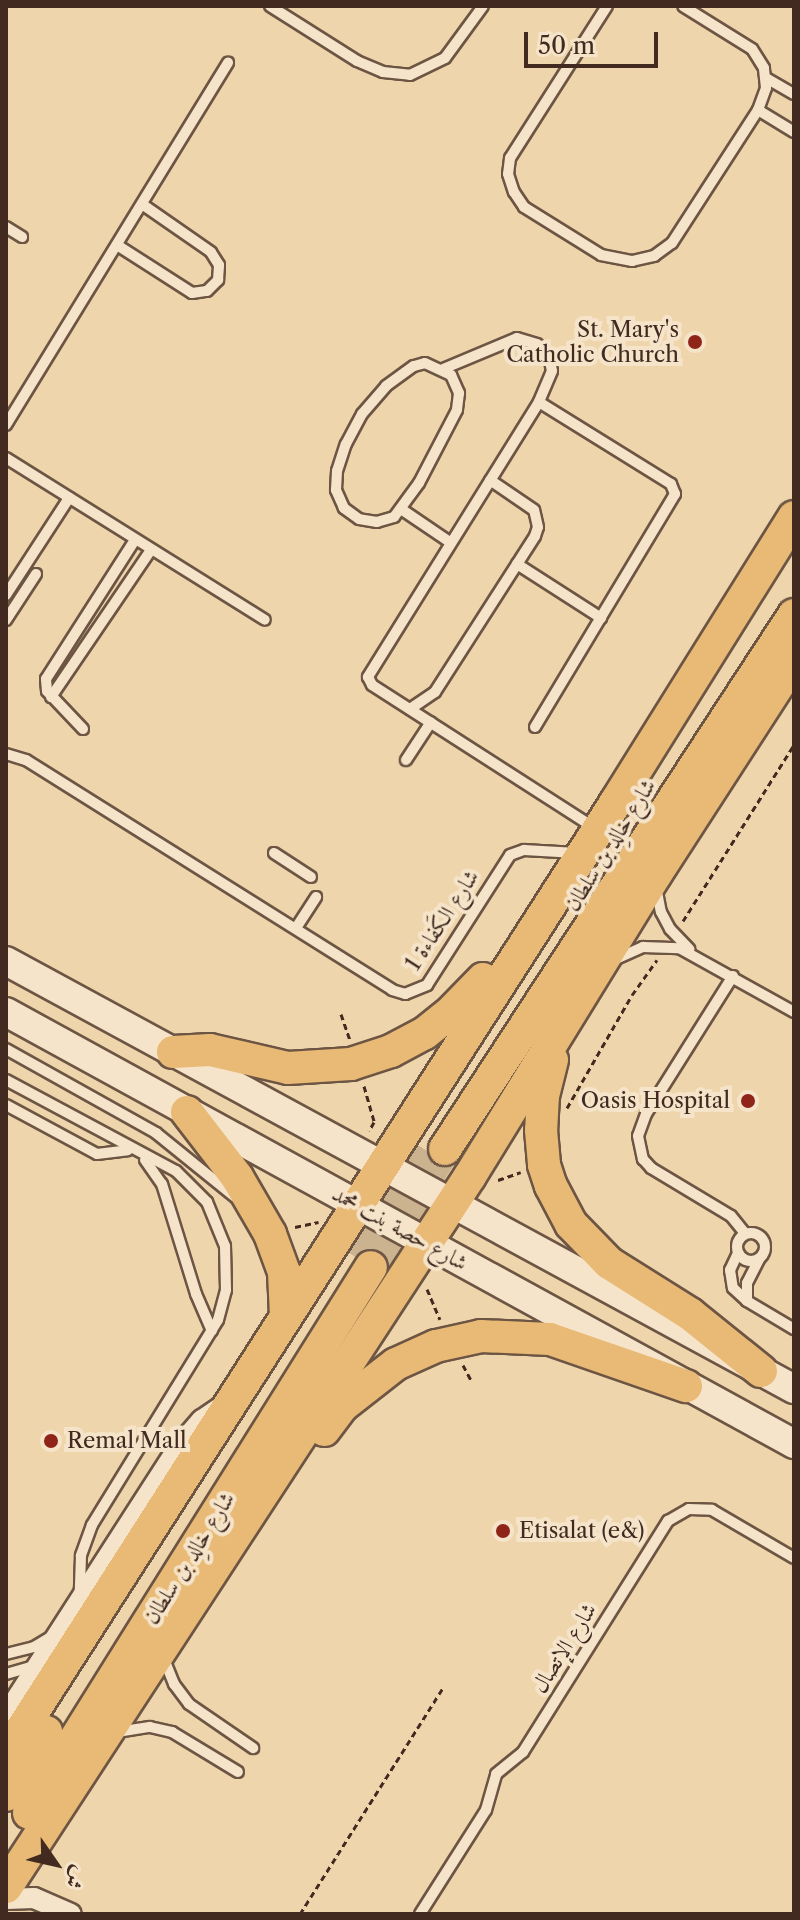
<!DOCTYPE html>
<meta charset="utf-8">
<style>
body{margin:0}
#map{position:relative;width:800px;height:1920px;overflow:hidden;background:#efd5ac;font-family:"Libre Caslon Text",Amiri,serif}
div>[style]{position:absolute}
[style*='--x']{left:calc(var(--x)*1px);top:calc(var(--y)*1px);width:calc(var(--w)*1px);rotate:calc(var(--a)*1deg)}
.primary-tunnel>*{height:32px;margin-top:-16px;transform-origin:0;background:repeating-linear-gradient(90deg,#ccb390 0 32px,transparent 0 48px)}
.path>*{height:3px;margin-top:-1.5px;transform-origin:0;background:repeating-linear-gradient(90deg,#422a21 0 6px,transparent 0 10px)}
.roads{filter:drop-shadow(2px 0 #6d5544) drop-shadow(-2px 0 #6d5544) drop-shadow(0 2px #6d5544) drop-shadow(0 -2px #6d5544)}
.lane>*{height:10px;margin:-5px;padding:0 5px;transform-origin:5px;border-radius:5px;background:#f5e4c9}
.lane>.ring{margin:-5px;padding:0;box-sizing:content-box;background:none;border:10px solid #f5e4c9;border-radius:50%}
.street>*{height:20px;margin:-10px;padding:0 10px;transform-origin:10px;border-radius:10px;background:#f5e4c9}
.secondary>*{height:28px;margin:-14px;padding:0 14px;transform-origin:14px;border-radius:14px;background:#f5e4c9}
.primary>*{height:32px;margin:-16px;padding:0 16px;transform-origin:16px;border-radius:16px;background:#e8ba76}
.dots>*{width:22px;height:22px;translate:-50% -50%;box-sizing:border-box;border:4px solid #f5e4c9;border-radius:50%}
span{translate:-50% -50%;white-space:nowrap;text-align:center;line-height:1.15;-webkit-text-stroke:8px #f5e4c9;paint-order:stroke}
.poi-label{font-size:22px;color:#422a21}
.right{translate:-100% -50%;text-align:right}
.left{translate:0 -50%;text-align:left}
.street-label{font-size:22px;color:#422a21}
.frame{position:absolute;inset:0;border:8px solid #422a21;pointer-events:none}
.north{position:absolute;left:16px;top:1824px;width:80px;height:80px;-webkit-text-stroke:6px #f5e4c9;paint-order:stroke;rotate:124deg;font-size:22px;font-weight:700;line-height:32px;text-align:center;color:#422a21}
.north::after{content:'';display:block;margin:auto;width:28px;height:36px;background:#422a21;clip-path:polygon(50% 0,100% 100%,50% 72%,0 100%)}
.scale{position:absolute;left:524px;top:32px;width:134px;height:36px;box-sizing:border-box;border:4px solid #422a21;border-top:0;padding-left:10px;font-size:24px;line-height:28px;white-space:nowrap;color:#422a21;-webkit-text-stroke:6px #f5e4c9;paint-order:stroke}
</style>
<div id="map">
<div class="primary-tunnel">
<div style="--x:349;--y:1253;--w:136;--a:-57"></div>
<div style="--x:371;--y:1267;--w:139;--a:-57.9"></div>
</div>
<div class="path">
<div style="--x:683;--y:921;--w:208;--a:-57.8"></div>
<div style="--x:341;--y:1014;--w:28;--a:71"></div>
<div style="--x:364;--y:1086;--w:37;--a:74"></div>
<div style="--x:374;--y:1122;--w:10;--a:119"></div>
<div style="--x:567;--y:1108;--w:130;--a:-60.1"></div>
<div style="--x:632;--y:995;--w:43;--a:-54.5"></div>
<div style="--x:498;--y:1180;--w:24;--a:-19"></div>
<div style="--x:295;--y:1227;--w:24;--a:-12"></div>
<div style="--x:427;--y:1289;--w:33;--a:67"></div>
<div style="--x:463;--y:1365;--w:19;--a:62"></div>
<div style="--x:300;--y:1914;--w:267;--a:-57.7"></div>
</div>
<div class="roads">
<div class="lane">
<div style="--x:270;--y:6;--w:103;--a:32.3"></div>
<div style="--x:357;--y:61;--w:28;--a:23"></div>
<div style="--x:383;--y:72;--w:27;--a:6"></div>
<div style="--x:410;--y:75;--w:39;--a:-26"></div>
<div style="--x:445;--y:58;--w:64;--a:-53.8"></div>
<div style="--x:607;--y:6;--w:180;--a:122.5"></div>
<div style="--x:510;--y:158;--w:16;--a:97"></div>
<div style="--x:508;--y:174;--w:19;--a:72"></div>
<div style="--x:514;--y:192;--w:18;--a:56"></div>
<div style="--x:524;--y:207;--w:91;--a:31.9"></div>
<div style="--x:601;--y:255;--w:32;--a:11"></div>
<div style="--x:632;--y:261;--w:23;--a:-13"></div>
<div style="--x:654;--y:256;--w:22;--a:-36"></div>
<div style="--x:672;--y:243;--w:158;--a:-57.1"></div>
<div style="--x:758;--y:110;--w:23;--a:-70"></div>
<div style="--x:766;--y:88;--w:20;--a:-96"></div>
<div style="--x:764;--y:68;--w:22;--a:-122"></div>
<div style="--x:752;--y:49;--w:81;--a:-148.1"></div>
<div style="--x:766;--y:78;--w:32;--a:30"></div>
<div style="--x:758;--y:110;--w:42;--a:31.4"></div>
<div style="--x:6;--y:227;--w:19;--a:32"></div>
<div style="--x:117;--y:245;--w:89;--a:32.6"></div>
<div style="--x:192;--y:293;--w:15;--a:-8"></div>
<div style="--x:207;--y:291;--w:16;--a:-45"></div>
<div style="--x:218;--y:280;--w:15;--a:-86"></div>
<div style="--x:219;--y:265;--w:15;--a:-122"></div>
<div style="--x:211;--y:252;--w:84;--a:-145.2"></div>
<div style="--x:425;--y:363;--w:29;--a:25"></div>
<div style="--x:451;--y:375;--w:20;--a:66"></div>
<div style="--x:459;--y:393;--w:17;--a:97"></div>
<div style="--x:457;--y:410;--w:82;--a:117.5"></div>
<div style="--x:419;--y:483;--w:42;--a:126.3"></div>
<div style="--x:394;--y:517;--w:18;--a:164"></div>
<div style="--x:377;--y:522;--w:18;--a:-171"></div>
<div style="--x:359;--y:519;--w:19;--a:-144"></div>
<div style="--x:344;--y:508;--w:20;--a:-114"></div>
<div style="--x:336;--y:490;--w:19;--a:-87"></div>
<div style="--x:337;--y:471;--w:28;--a:-72"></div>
<div style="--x:346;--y:444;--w:34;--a:-62"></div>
<div style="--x:362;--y:414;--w:37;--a:-49"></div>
<div style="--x:386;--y:386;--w:34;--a:-36"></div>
<div style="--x:414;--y:366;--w:11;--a:-15"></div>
<div style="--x:443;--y:369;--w:80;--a:-22.7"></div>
<div style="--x:517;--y:338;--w:21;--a:17"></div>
<div style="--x:537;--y:344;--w:21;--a:53"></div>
<div style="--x:550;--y:361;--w:10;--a:79"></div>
<div style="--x:552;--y:371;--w:34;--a:113"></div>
<div style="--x:539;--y:402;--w:324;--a:121.9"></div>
<div style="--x:368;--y:677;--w:9;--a:63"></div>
<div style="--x:372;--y:685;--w:266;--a:32.7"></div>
<div style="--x:6;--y:425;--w:425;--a:-58.5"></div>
<div style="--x:6;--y:458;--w:305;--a:32"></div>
<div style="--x:401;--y:509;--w:60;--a:34.2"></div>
<div style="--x:517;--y:564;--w:100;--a:32.7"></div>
<div style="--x:6;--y:595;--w:116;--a:-57"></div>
<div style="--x:6;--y:620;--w:55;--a:-56.9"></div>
<div style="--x:51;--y:697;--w:178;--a:-55.8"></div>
<div style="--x:410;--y:709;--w:30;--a:-34"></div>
<div style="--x:435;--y:692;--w:185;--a:-57.3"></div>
<div style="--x:535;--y:536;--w:9;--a:-72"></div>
<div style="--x:538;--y:527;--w:17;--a:-103"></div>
<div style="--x:534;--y:510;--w:53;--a:-145.7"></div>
<div style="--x:535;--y:727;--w:272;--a:-59"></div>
<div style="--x:675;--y:494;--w:11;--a:-112"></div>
<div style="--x:671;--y:484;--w:155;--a:-148.2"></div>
<div style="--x:83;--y:729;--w:52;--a:-133.5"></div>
<div style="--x:47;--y:691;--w:12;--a:-95"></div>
<div style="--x:46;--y:679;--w:165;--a:-57.4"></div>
<div style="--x:6;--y:754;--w:21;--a:17"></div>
<div style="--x:26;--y:760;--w:432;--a:32.1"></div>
<div style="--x:392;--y:990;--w:14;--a:17"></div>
<div style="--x:405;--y:994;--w:24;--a:-22"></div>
<div style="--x:427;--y:985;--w:154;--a:-57.4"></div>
<div style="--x:510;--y:855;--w:15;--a:-20"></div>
<div style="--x:524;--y:850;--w:53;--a:3.2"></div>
<div style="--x:406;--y:760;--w:45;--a:-56.7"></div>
<div style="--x:274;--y:853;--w:44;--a:33"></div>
<div style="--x:656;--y:887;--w:25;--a:79"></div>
<div style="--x:661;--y:912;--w:19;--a:62"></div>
<div style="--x:670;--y:929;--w:28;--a:46"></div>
<div style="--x:296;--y:928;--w:37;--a:-57"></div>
<div style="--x:616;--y:959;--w:30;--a:-24"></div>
<div style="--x:643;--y:947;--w:36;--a:2"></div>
<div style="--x:679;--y:948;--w:132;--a:29.1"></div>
<div style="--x:733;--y:976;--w:163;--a:122.2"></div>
<div style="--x:646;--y:1114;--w:23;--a:110"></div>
<div style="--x:638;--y:1136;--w:24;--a:78"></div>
<div style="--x:643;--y:1159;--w:12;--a:48"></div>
<div style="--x:651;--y:1168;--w:93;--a:31"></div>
<div style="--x:731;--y:1216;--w:22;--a:51"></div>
<div style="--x:6;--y:1049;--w:172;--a:29.2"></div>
<div style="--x:156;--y:1133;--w:102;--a:39"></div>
<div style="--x:6;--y:1080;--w:193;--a:28.2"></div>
<div style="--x:176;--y:1171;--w:44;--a:45"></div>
<div style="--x:207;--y:1202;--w:48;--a:67.8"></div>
<div style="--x:225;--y:1246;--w:44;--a:88.7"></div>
<div style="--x:226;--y:1290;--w:31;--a:105"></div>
<div style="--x:218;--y:1320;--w:241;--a:121.6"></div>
<div style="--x:92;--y:1525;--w:33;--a:110"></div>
<div style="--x:81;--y:1556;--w:36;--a:92"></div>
<div style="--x:6;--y:1105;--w:103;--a:28.3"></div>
<div style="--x:97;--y:1154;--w:31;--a:-7"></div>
<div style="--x:145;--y:1160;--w:29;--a:55"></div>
<div style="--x:162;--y:1184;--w:115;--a:72.8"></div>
<div style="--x:196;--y:1294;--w:40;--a:66.6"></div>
<div class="ring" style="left:737px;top:1233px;width:18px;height:18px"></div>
<div style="--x:738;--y:1253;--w:19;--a:115"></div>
<div style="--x:730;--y:1270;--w:18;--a:81"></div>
<div style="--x:733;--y:1288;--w:19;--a:43"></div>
<div style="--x:747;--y:1301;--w:55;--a:30.8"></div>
<div style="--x:747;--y:1301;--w:18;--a:-90"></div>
<div style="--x:747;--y:1283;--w:27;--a:-63"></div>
<div style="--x:6;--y:1654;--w:29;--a:-14"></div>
<div style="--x:34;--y:1647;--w:17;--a:-31"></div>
<div style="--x:164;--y:1659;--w:27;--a:68"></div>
<div style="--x:174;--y:1684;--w:25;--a:53"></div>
<div style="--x:189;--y:1704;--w:78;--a:34.5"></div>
<div style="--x:6;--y:1674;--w:29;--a:-16"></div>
<div style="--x:117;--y:1732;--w:33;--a:-9"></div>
<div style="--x:150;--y:1727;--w:23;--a:13"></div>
<div style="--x:172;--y:1732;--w:77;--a:31.2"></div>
<div style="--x:420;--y:1914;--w:123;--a:-57.6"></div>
<div style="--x:486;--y:1810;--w:37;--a:-74"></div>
<div style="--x:496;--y:1774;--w:35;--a:-39"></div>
<div style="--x:523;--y:1752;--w:273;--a:-57.9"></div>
<div style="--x:668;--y:1521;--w:24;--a:-30"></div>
<div style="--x:689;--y:1509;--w:23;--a:2"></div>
<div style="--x:712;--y:1510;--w:95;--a:30.3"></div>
</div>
<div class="street">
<div style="--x:6;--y:1715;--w:321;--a:-57.2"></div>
<div style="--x:180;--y:1445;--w:33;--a:-49"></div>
<div style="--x:202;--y:1420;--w:23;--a:-34"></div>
<div style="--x:6;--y:1899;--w:28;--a:-2"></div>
<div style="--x:34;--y:1898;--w:40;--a:23.4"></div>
</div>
<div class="secondary">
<div style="--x:6;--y:961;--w:897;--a:28.51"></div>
<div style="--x:6;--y:1012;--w:899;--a:28.73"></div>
</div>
<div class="primary">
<div style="--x:173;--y:1052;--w:37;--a:-3"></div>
<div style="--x:210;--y:1050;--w:80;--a:13"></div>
<div style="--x:288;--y:1068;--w:63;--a:-3.6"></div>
<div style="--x:351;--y:1064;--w:42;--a:-18"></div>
<div style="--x:391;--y:1051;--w:38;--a:-28"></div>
<div style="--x:425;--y:1033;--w:36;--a:-39"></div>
<div style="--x:453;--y:1010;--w:43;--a:-45.9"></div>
<div style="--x:552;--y:1060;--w:36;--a:104"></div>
<div style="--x:543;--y:1095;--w:35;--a:93"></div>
<div style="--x:541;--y:1130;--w:35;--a:85"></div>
<div style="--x:544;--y:1165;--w:22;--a:72"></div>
<div style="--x:551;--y:1186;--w:43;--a:62.2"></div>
<div style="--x:571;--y:1224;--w:54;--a:45.7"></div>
<div style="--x:609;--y:1263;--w:96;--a:32.2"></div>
<div style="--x:690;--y:1314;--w:91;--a:38.8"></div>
<div style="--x:187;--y:1112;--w:82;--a:52.4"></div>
<div style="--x:237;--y:1177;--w:66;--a:59.9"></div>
<div style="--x:270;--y:1234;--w:40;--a:69.8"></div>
<div style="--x:284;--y:1272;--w:44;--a:87.4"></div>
<div style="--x:445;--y:1149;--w:638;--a:-56.83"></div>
<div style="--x:324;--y:1430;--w:30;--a:-53"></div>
<div style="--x:342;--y:1406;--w:68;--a:-37.9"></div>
<div style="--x:396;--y:1364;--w:44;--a:-24.2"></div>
<div style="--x:436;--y:1346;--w:46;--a:-12.5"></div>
<div style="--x:481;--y:1336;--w:69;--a:2.5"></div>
<div style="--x:550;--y:1339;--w:144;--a:19.1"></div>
<div style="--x:6;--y:1754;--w:1131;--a:-57.35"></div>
<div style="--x:616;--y:802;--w:336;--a:-58"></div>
<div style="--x:6;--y:1795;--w:75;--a:-57.6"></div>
<div style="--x:29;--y:1813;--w:644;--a:-57.94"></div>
<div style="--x:6;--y:1887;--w:849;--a:-56.87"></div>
<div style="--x:470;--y:1176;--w:355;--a:-58.4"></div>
<div style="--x:656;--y:874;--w:254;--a:-57.1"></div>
</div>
</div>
<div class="dots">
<div style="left:695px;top:342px;background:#8f2418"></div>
<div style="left:748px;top:1101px;background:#8f2418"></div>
<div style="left:51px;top:1441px;background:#8f2418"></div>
<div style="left:503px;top:1531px;background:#8f2418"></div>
</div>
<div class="poi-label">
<span class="right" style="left:679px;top:342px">St. Mary's<br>Catholic Church</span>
<span class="right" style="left:730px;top:1101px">Oasis Hospital</span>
<span class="left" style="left:67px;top:1441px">Remal Mall</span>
<span class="left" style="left:519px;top:1531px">Etisalat (e&amp;)</span>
</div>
<div class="street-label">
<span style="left:610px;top:845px;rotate:-58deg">شارع خالِد بن سلطان</span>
<span style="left:442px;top:920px;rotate:-57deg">شارع الكَفاءة 1</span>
<span style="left:400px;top:1228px;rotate:29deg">شارع حصة بنت محمد</span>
<span style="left:189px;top:1558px;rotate:-58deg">شارع خالِد بن سلطان</span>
<span style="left:564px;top:1648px;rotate:-58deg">شارع الإتصال</span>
</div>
<div class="frame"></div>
<div class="north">ش</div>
<div class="scale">50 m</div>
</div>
